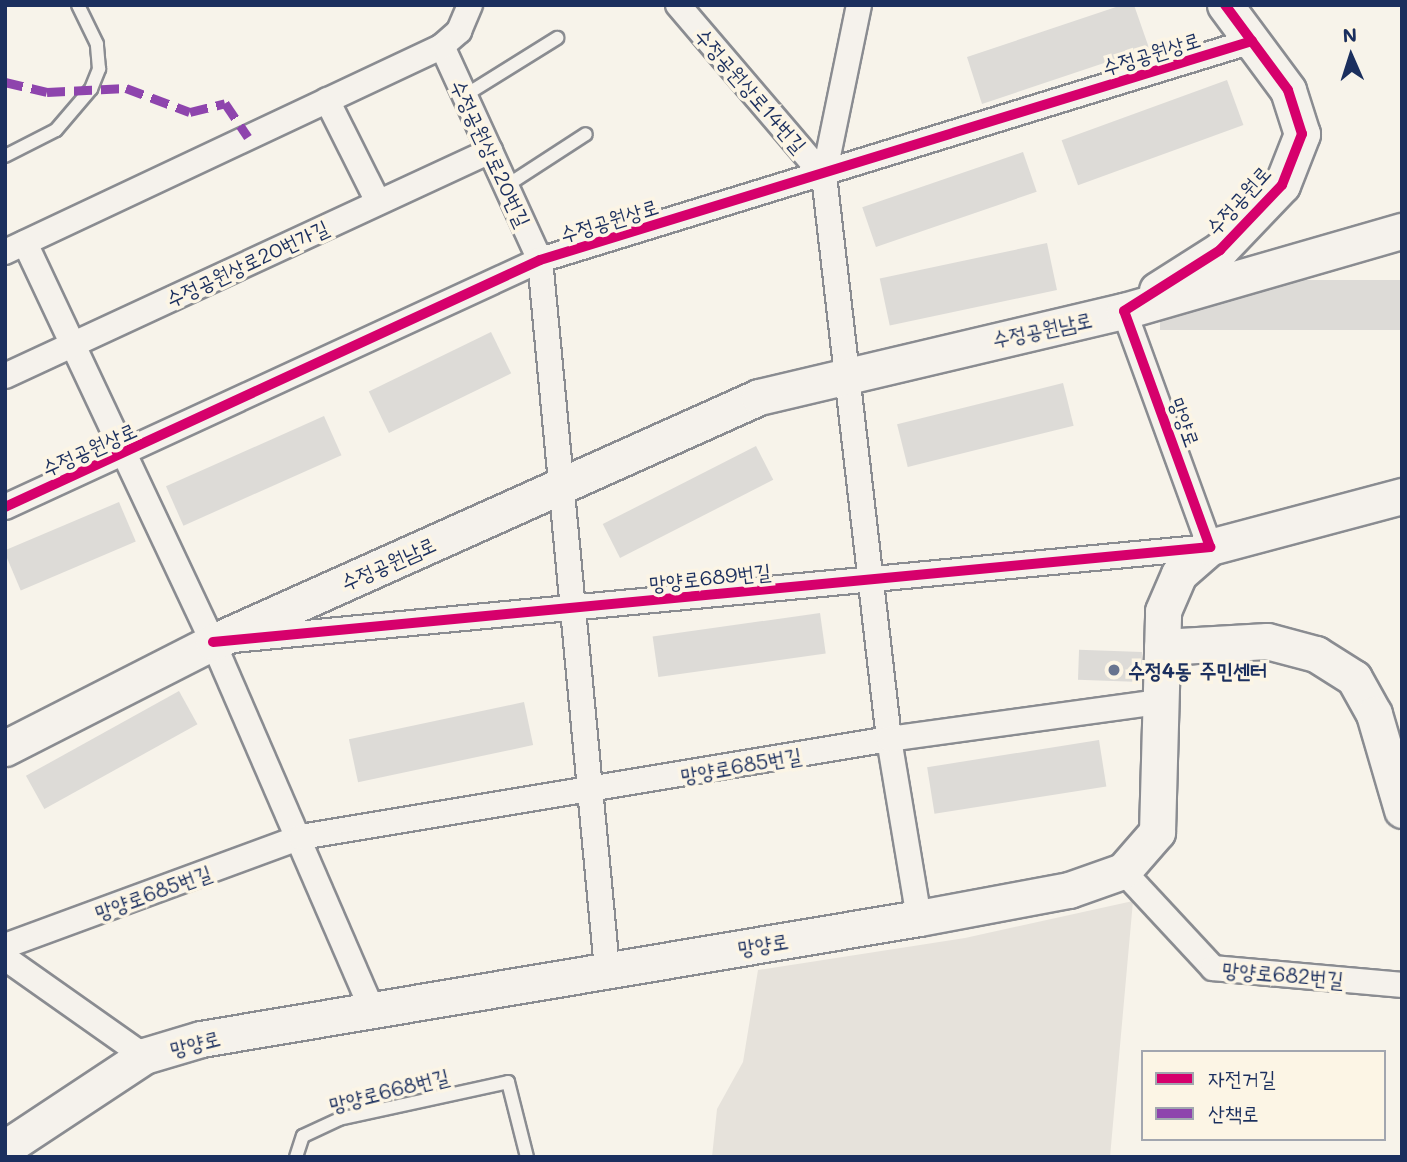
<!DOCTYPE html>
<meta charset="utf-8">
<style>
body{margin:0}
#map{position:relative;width:1407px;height:1162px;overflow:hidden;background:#f7f3ea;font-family:Mali,"Poor Story",sans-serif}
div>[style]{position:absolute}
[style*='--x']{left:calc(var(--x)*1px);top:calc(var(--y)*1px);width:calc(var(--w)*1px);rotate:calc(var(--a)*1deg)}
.green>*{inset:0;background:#e6e2db}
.building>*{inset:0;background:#dddbd7;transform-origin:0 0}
.roads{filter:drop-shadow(2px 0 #8a8c91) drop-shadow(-2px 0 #8a8c91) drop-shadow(0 2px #8a8c91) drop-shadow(0 -2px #8a8c91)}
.lane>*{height:12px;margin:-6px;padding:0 6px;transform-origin:6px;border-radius:6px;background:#f5f2ec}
.street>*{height:24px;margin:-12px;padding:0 12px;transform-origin:12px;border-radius:12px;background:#f5f2ec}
.secondary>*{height:35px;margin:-17.5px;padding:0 17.5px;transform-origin:17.5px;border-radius:17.5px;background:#f5f2ec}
.quiet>*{height:9px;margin-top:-4.5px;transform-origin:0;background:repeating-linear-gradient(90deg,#8e44ad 0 18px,transparent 0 27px)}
.cycleway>*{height:10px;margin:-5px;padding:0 5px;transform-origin:5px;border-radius:5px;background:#d6006c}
.dots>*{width:19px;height:19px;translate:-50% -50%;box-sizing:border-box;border:4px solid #fcf5e5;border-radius:50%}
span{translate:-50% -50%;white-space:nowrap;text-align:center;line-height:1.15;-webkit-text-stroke:7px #fcf5e5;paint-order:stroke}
.street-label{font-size:21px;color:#1b2f5e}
.poi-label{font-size:21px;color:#1b2f5e;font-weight:700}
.left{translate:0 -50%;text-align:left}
.frame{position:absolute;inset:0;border:7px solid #1b2f5e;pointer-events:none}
.legend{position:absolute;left:1141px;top:1050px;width:245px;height:91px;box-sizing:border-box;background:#fcf5e5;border:2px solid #a2a6af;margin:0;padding:9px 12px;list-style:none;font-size:21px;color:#1b2f5e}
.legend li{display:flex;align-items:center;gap:14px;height:35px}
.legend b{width:35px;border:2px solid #a2a6af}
.north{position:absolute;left:1316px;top:21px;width:70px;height:70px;-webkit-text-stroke:5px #fcf5e5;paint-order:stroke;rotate:357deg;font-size:19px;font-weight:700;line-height:28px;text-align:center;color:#1b2f5e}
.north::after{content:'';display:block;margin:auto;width:24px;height:32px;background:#1b2f5e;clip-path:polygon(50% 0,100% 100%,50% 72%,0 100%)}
</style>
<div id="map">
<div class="green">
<div style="clip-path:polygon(1133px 901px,1110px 1157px,712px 1157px,717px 1109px,743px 1062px,758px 970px,965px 938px)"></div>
</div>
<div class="building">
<div style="clip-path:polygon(1122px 5px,1134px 5px,1149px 48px,982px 104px,967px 57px)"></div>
<div style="left:1227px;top:80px;width:48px;height:176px;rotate:70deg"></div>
<div style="left:1023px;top:152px;width:42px;height:170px;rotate:71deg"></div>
<div style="left:1047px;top:243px;width:48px;height:171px;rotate:78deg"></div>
<div style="left:1402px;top:280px;width:50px;height:242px;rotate:90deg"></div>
<div style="left:491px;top:332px;width:46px;height:136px;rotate:64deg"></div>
<div style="left:1063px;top:383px;width:44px;height:171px;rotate:76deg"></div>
<div style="left:324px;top:416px;width:43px;height:173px;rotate:66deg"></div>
<div style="left:756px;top:446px;width:38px;height:172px;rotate:63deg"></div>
<div style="left:119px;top:502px;width:43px;height:125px;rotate:67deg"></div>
<div style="left:820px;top:613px;width:41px;height:169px;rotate:82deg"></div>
<div style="left:1142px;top:652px;width:30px;height:63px;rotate:92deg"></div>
<div style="left:179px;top:691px;width:38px;height:175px;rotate:61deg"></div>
<div style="left:524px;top:702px;width:44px;height:179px;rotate:78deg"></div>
<div style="left:1099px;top:740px;width:47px;height:174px;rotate:81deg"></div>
</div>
<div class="roads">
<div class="lane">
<div style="--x:464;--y:96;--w:110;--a:-31.9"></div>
<div style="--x:5;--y:156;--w:57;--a:-27"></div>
<div style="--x:56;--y:130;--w:54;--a:-49.5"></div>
<div style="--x:91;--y:89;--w:22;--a:-68"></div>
<div style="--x:99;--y:69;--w:25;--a:-95"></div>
<div style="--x:97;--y:44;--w:43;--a:-116"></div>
<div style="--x:506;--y:186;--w:95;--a:-33"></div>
<div style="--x:296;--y:1157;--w:22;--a:-72"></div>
<div style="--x:303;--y:1136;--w:40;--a:-25"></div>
<div style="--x:339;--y:1119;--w:173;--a:-12.3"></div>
<div style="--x:508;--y:1082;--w:77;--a:75.8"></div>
</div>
<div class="street">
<div style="--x:678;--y:5;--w:225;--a:49.5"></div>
<div style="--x:859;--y:5;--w:175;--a:101.6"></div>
<div style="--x:824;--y:176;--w:567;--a:83.41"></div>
<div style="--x:889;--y:739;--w:181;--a:80.5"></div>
<div style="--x:442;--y:46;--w:235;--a:65.4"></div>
<div style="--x:540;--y:260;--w:712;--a:84.6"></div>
<div style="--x:327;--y:100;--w:114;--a:63.4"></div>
<div style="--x:25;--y:243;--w:441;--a:64.8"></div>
<div style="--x:213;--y:642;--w:401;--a:66.6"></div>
<div style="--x:5;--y:252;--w:483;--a:-25.2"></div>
<div style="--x:442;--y:46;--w:23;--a:-41"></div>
<div style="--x:459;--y:31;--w:28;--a:-67"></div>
<div style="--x:5;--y:376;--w:535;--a:-24.89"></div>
<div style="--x:5;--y:507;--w:589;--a:-24.78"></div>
<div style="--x:540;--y:260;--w:745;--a:-17.1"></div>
<div style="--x:233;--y:640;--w:981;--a:-5.44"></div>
<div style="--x:1210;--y:547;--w:251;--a:-110"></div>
<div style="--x:1123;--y:871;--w:132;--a:47.1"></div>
<div style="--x:1213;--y:968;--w:190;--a:5.1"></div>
<div style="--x:5;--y:946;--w:315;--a:-20.2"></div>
<div style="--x:301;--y:837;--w:596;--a:-9.46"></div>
<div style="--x:889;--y:739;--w:274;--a:-7.8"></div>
<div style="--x:5;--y:958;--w:170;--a:35.2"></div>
</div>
<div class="secondary">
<div style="--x:1157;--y:290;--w:75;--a:-32.4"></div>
<div style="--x:1220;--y:250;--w:90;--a:-46.4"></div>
<div style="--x:1282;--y:185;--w:55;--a:-68.6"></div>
<div style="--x:1302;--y:134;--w:46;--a:-107.7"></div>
<div style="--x:1288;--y:90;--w:106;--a:-126.5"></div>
<div style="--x:1162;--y:647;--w:105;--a:-3.3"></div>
<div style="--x:1267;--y:641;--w:51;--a:14.9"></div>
<div style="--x:1316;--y:654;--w:45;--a:32.3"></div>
<div style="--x:1354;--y:678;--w:41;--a:60.9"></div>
<div style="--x:1374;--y:714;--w:100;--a:73.7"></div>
<div style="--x:5;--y:748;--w:233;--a:-27"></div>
<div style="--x:213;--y:642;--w:598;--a:-24.17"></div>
<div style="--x:759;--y:397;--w:375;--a:-13.3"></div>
<div style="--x:1124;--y:311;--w:289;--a:-16.1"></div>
<div style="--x:5;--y:1148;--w:167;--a:-33.5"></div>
<div style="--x:144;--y:1056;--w:59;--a:-16.6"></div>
<div style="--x:201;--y:1039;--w:728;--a:-9.57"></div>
<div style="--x:919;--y:918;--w:153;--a:-10.6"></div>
<div style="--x:1069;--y:890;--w:57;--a:-19.4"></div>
<div style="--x:1123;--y:871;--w:52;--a:-48.9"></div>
<div style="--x:1157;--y:832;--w:221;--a:-88.4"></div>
<div style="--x:1163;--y:611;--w:40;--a:-66.6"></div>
<div style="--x:1179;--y:574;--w:41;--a:-41.1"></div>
<div style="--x:1210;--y:547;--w:199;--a:-14.9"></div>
</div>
</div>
<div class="quiet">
<div style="--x:5;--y:82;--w:43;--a:13.4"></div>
<div style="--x:47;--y:92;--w:79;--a:-2.9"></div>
<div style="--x:126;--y:88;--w:68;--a:20.6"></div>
<div style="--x:190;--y:112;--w:36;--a:-14"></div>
<div style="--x:225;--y:103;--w:41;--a:55.9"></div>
</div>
<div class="cycleway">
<div style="--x:5;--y:507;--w:589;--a:-24.78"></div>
<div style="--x:540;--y:260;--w:745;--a:-17.1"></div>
<div style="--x:213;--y:642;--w:1002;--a:-5.44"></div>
<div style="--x:1210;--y:547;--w:251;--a:-110"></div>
<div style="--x:1124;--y:311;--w:114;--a:-32.4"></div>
<div style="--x:1220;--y:250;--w:90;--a:-46.4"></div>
<div style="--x:1282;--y:185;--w:55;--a:-68.6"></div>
<div style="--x:1302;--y:134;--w:46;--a:-107.7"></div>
<div style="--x:1288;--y:90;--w:106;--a:-126.5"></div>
</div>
<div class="dots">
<div style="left:1114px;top:670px;background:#68748f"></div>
</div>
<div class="street-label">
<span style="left:1151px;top:53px;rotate:-17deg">수정공원상로</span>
<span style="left:751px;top:90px;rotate:49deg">수정공원상로14번길</span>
<span style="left:491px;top:153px;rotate:65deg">수정공원상로20번길</span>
<span style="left:1238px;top:200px;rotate:-48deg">수정공원로</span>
<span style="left:609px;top:220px;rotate:-17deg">수정공원상로</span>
<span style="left:247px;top:263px;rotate:-25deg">수정공원상로20번가길</span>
<span style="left:1042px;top:329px;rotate:-12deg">수정공원남로</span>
<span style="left:1185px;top:422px;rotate:70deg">망양로</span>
<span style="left:89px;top:449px;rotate:-24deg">수정공원상로</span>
<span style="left:388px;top:563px;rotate:-24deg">수정공원남로</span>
<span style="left:710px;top:577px;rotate:-6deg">망양로689번길</span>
<span style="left:741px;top:765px;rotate:-10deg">망양로685번길</span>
<span style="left:153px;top:892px;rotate:-20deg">망양로685번길</span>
<span style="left:763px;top:944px;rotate:-9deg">망양로</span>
<span style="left:1283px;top:974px;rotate:5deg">망양로682번길</span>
<span style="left:195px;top:1043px;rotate:-14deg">망양로</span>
<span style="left:389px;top:1090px;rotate:-14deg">망양로668번길</span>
</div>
<div class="poi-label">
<span class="left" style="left:1128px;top:670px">수정4동 주민센터</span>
</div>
<div class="frame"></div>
<ul class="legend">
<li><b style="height:9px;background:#d6006c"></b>자전거길</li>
<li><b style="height:9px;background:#8e44ad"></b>산책로</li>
</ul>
<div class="north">N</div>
</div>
